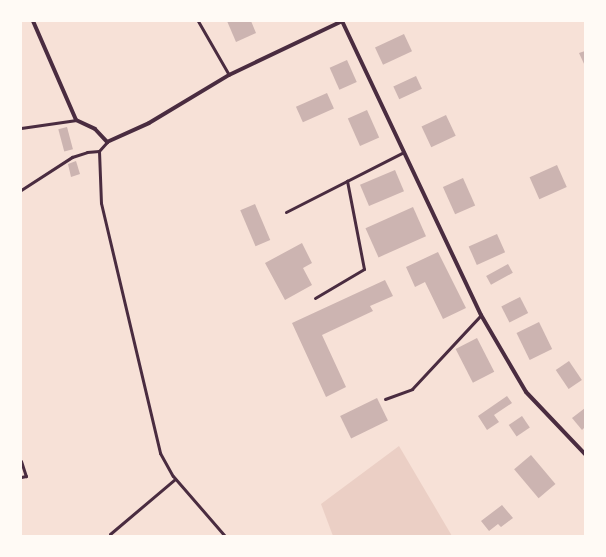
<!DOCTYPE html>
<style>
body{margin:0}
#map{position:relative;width:606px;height:557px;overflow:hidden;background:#f7e1d7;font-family:"DejaVu Sans",sans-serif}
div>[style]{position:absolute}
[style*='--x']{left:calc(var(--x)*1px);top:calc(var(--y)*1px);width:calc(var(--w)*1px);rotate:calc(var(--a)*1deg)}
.green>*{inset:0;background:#ebcfc5}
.building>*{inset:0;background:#ccb4b1;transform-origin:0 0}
.service>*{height:3px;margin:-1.5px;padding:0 1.5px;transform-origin:1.5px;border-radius:1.5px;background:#4a2c40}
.minor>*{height:4px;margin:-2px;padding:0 2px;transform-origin:2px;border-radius:2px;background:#4a2c40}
span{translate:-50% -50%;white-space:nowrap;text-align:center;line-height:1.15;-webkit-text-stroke:3px #fffaf5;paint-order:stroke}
.frame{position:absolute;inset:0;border:22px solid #fffaf5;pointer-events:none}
</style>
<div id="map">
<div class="green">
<div style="clip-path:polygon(399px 446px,452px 536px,333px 536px,321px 504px)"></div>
</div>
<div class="building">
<div style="clip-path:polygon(227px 21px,251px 21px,256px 33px,236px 42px)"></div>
<div style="left:404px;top:34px;width:19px;height:32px;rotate:65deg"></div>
<div style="clip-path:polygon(585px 51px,585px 66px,579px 53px)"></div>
<div style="left:347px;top:60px;width:24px;height:19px;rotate:66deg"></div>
<div style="left:416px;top:76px;width:14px;height:25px;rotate:65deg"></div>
<div style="left:327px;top:93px;width:17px;height:34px;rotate:66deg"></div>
<div style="left:367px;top:110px;width:30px;height:21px;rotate:66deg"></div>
<div style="left:446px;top:115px;width:23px;height:27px;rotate:65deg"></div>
<div style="left:67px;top:127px;width:23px;height:9px;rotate:75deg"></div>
<div style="clip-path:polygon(76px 161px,80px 174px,71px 177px,68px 164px)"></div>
<div style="left:557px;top:165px;width:24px;height:30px;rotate:66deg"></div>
<div style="left:395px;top:170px;width:23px;height:38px;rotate:67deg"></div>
<div style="left:463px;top:178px;width:30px;height:22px;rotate:66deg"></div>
<div style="left:255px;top:204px;width:39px;height:16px;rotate:67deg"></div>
<div style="left:413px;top:207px;width:32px;height:52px;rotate:66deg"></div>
<div style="left:497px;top:234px;width:20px;height:31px;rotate:66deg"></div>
<div style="clip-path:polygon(302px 243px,312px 263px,303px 268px,312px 285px,285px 300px,265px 263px)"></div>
<div style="clip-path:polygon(438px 252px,466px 308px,443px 319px,425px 282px,415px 287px,406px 267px)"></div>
<div style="left:508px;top:264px;width:10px;height:25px;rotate:61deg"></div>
<div style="clip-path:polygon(385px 280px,393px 296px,370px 306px,373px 311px,322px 335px,346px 387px,326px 397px,292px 323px)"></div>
<div style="left:520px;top:297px;width:18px;height:21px;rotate:63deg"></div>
<div style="left:539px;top:322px;width:30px;height:25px;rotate:64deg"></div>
<div style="left:477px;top:338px;width:38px;height:24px;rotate:63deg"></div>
<div style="left:569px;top:361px;width:23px;height:16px;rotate:56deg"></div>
<div style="clip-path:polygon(507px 396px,512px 403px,494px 415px,499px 422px,487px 430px,478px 416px)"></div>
<div style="left:377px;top:398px;width:25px;height:41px;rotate:64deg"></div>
<div style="clip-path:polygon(585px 408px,585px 427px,582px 430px,572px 418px)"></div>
<div style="left:522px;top:416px;width:14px;height:16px;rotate:56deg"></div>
<div style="left:531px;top:455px;width:38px;height:22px;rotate:50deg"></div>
<div style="clip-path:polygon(502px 505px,513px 518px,501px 527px,498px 524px,489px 531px,481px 521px)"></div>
</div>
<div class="service">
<div style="--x:198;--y:21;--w:62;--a:60.1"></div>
<div style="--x:21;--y:128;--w:56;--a:-8.3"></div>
<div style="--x:107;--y:142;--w:12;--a:132"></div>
<div style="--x:99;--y:151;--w:52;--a:87.8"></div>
<div style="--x:101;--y:203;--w:257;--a:76.7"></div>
<div style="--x:160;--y:453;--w:26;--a:61"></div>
<div style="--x:173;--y:476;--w:79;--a:49.1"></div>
<div style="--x:21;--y:190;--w:61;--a:-32.9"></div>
<div style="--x:72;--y:157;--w:16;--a:-18"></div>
<div style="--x:87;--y:152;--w:12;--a:-5"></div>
<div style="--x:286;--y:212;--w:132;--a:-27"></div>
<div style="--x:315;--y:298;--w:57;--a:-30.6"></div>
<div style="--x:364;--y:269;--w:90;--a:-100.9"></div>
<div style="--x:385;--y:399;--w:29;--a:-20"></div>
<div style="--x:412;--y:389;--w:101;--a:-47"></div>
<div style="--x:21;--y:461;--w:16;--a:72"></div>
<div style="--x:26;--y:476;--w:5;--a:169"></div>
<div style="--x:110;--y:534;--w:85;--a:-40.2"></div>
</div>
<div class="minor">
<div style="--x:33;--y:21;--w:108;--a:66.5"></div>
<div style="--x:76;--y:120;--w:21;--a:25"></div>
<div style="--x:95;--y:129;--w:18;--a:47"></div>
<div style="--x:107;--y:142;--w:46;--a:-24.3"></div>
<div style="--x:149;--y:123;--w:93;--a:-31"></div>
<div style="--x:229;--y:75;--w:125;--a:-25.5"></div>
<div style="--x:342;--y:21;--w:325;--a:64.7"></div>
<div style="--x:481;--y:315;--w:89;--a:59.7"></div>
<div style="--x:526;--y:392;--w:86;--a:46.4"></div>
</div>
<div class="frame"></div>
</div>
